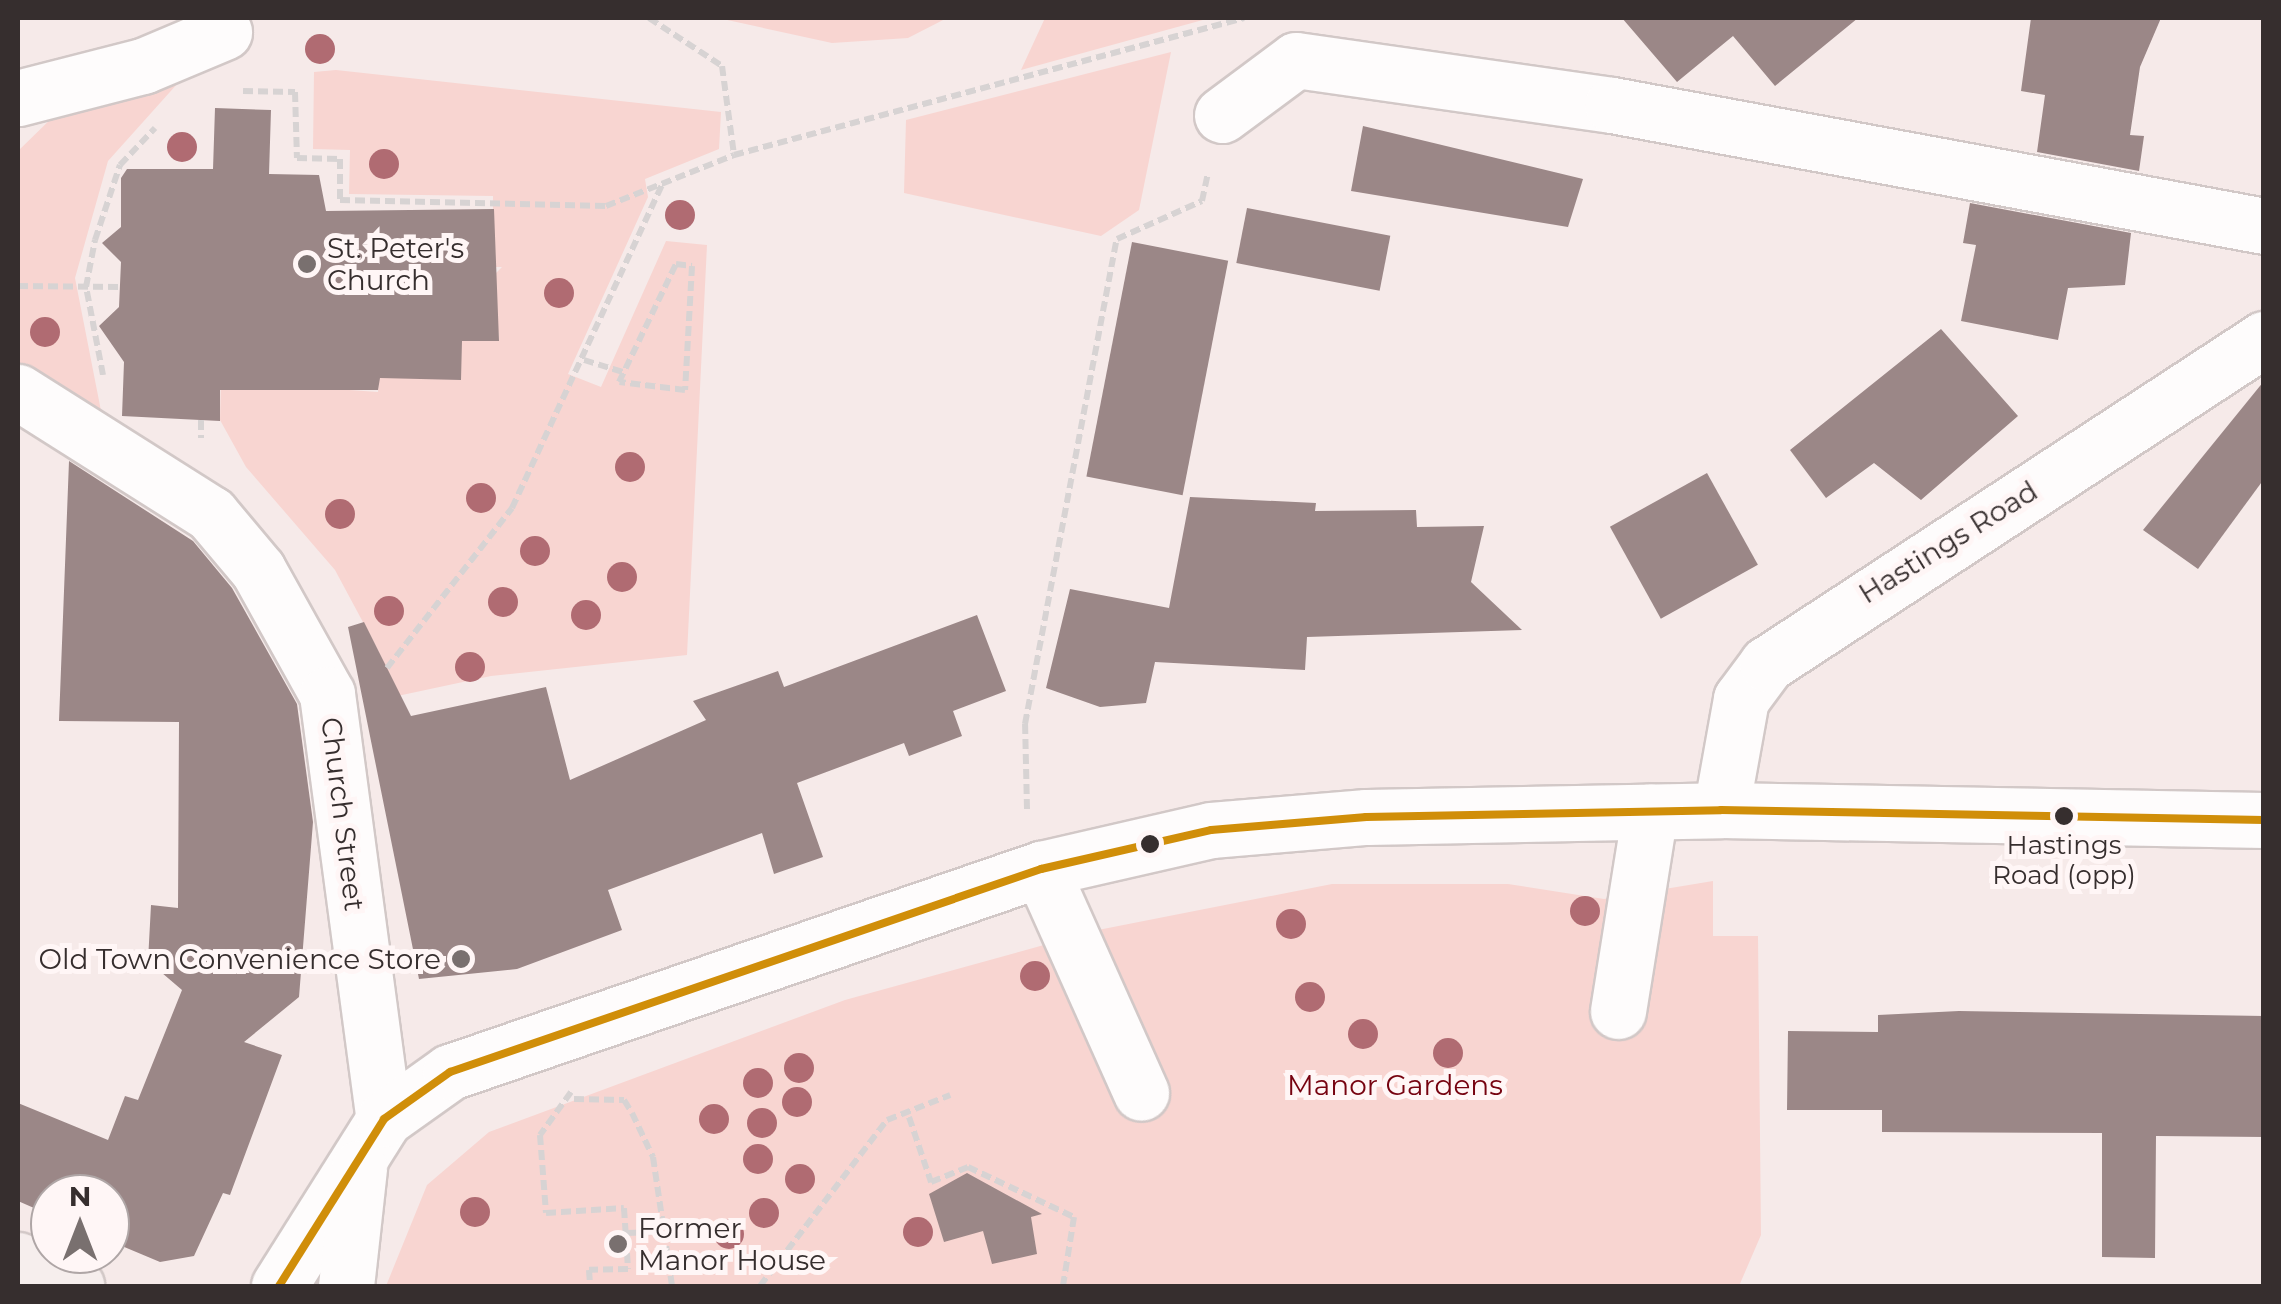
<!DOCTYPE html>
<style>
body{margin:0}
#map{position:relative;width:2281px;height:1304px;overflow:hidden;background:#f6eae9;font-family:Montserrat,sans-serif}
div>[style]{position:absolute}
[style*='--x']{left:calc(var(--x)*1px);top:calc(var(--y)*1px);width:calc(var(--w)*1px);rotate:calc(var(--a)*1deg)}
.green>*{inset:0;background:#f8d5d1}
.building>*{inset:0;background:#9b8787;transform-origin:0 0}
.path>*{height:6px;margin-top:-3px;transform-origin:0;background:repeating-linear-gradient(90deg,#d7d3d3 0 10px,transparent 0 15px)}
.roads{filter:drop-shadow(2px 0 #d2c8c7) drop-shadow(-2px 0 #d2c8c7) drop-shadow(0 2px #d2c8c7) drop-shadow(0 -2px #d2c8c7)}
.minor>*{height:55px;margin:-27.5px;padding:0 27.5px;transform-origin:27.5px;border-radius:27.5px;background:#fefcfc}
.major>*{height:55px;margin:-27.5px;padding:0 27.5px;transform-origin:27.5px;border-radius:27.5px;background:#f6eeed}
.bus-1>*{height:8px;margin:-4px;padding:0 4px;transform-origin:4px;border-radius:4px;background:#d08e09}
.trees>*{width:30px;height:30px;margin:-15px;border-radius:50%;background:#b06b72}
.dots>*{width:28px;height:28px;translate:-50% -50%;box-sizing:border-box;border:5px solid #fff6f6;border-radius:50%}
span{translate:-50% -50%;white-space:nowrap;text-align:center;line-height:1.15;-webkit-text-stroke:10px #fff6f6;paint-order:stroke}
.bus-label{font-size:26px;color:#362e2e}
.poi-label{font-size:28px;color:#362e2e}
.left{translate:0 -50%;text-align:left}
.right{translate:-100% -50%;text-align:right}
.street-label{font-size:28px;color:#362e2e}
.park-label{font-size:28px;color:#760310}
.frame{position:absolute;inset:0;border:20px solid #362e2e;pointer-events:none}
.north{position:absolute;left:30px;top:1174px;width:100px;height:100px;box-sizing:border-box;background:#fff6f6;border:2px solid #afa6a6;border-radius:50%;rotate:0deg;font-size:28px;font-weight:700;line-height:40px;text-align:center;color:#362e2e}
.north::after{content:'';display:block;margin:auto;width:35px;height:45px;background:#79706f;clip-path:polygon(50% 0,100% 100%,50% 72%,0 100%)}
</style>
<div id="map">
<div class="green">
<div style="clip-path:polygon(718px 18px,947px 18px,908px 38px,832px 43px)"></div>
<div style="clip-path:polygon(1045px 18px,1210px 18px,1021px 70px)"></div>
<div style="clip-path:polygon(1171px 52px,1139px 210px,1101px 236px,904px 193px,906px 120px)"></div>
<div style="clip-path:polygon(336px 70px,721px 112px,719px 149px,645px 179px,648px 197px,568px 374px,601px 387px,666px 241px,707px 245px,687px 655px,491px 676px,374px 701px,379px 652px,335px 570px,246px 467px,220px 420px,221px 381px,378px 392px,379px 378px,462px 332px,499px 341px,493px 276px,502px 267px,493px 267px,493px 196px,349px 194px,350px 150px,313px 149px,314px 72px)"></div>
<div style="clip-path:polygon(178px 83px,108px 161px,75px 278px,102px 416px,18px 363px,18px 151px,59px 111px)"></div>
<div style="clip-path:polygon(1713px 881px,1713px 936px,1758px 936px,1761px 1235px,1739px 1286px,386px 1286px,427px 1185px,489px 1132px,845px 1000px,1098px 930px,1332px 884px,1508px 884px,1604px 899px)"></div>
</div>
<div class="building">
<div style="clip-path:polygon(1622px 18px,1858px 18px,1775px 86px,1733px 36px,1677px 82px)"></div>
<div style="clip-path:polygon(2031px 18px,2161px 18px,2140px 67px,2130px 135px,2144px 136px,2139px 171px,2037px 152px,2045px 95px,2021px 91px)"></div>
<div style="clip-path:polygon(215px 108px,271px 110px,269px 174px,319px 175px,326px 211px,494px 209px,499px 341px,462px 341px,461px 380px,380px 378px,378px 390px,220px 390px,220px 421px,122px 416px,124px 362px,99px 326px,119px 307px,121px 262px,102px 243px,121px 227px,121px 178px,127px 169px,213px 169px)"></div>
<div style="clip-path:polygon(1363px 126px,1583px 179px,1568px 227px,1351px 191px)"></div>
<div style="clip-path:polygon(1970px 203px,2131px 233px,2125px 285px,2068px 288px,2058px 340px,1961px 321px,1976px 245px,1963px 243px)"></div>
<div style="left:1247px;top:208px;width:146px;height:56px;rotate:11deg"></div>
<div style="left:1132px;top:242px;width:98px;height:239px;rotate:11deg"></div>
<div style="clip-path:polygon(1941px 329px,2018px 416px,1921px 500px,1874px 463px,1826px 498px,1790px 450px)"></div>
<div style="clip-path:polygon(2264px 381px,2264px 479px,2198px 569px,2143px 530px)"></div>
<div style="clip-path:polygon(69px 461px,193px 541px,232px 588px,297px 704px,313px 822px,299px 997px,244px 1042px,282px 1055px,230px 1195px,223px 1193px,194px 1256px,160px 1262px,110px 1241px,110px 1194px,50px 1194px,50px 1215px,18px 1201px,18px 1103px,108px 1140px,125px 1096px,138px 1100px,182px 990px,148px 961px,151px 905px,178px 908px,179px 722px,59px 721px)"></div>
<div style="left:1707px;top:473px;width:105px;height:111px;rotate:61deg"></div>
<div style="clip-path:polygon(1190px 497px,1316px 503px,1315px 511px,1416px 510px,1417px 527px,1484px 526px,1471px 582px,1522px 630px,1307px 637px,1305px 670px,1155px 662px,1146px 703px,1100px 707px,1046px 688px,1070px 589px,1169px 608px)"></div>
<div style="clip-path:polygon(977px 615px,1006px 691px,953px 711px,962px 736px,909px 756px,904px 743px,797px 783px,823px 857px,774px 874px,762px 833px,608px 890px,622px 930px,517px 969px,419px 979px,348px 627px,364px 622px,411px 716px,546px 687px,570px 780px,706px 720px,693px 701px,778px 671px,784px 687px)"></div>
<div style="clip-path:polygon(1959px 1011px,2264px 1016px,2264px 1137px,2156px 1136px,2155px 1258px,2102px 1257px,2102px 1133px,1882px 1132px,1882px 1110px,1787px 1110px,1788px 1031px,1878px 1032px,1878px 1015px)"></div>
<div style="clip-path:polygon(967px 1173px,1042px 1214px,1031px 1217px,1037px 1254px,992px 1264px,983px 1231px,944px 1242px,929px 1194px)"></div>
</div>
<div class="path">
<div style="--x:649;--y:18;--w:87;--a:33.3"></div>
<div style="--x:722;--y:66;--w:90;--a:82.3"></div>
<div style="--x:243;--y:91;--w:52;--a:1.1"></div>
<div style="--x:295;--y:92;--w:66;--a:88.3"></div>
<div style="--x:297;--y:158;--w:43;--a:1.3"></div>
<div style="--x:340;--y:159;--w:41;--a:90"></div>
<div style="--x:340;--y:200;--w:266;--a:1.3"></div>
<div style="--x:606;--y:206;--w:138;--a:-21.7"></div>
<div style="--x:734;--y:155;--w:528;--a:-15.04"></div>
<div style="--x:676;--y:264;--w:16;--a:7"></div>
<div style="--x:692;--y:266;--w:124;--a:93.2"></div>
<div style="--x:685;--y:390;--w:66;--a:-173.1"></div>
<div style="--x:619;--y:382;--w:131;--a:-64.2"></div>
<div style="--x:18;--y:286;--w:102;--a:0.6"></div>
<div style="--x:584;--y:360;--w:41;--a:17.1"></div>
<div style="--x:103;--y:375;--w:90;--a:-100.9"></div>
<div style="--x:86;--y:287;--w:48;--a:-79.2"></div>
<div style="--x:95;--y:240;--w:79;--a:-71.6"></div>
<div style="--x:120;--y:165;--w:51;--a:-46.6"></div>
<div style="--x:201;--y:420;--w:18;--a:90"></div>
<div style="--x:387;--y:668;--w:203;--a:-52"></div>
<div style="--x:512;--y:508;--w:358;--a:-65.1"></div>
<div style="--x:1027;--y:809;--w:85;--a:-91.3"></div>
<div style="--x:1025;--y:724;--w:494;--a:-79.3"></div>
<div style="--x:1117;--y:239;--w:93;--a:-24.1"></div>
<div style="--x:1202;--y:201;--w:29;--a:-78"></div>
<div style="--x:571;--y:1092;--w:53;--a:125.8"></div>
<div style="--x:540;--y:1135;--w:78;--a:85.6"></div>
<div style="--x:546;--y:1213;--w:78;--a:-3.7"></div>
<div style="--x:624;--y:1208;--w:61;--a:86.2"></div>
<div style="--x:628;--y:1269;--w:39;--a:179"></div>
<div style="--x:589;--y:1270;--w:16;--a:86"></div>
<div style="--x:574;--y:1099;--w:50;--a:1.1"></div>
<div style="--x:624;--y:1100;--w:15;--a:58"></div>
<div style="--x:632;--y:1113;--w:49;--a:64.5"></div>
<div style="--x:653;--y:1157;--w:130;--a:81.6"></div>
<div style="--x:909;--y:1117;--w:69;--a:71.3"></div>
<div style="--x:931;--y:1182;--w:40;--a:-22"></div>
<div style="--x:968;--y:1167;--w:117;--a:25.3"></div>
<div style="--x:1074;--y:1217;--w:70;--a:99.1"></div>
<div style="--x:626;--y:1233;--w:32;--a:-2"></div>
<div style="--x:760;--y:1286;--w:209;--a:-52.6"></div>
<div style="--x:887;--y:1120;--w:68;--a:-21.6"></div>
</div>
<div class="roads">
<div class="minor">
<div style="--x:18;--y:98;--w:129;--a:-14.4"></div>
<div style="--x:143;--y:66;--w:88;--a:-22.8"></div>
<div style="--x:1222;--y:115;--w:92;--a:-36.6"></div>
<div style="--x:1296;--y:60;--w:319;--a:8.1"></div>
<div style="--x:1612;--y:105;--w:663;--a:10.51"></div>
<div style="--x:18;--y:392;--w:228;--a:32.3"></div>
<div style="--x:211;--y:514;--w:73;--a:50"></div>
<div style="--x:258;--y:570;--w:142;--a:60.9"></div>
<div style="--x:327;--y:694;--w:429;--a:82.4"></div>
<div style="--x:1721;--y:810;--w:113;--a:-79.8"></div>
<div style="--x:1741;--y:699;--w:44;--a:-53.4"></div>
<div style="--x:1767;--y:664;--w:594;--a:-33.18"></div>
<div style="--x:1041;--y:869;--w:245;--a:65.9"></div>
<div style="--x:1618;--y:1011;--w:202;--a:-80.9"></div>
<div style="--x:279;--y:1286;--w:197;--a:-57.8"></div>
<div style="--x:384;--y:1119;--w:81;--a:-35.5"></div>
<div style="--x:450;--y:1072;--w:625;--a:-18.96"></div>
<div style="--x:1041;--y:869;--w:174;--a:-12.9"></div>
<div style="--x:1211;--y:830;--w:156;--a:-4.8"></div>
<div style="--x:1366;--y:817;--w:355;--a:-1.1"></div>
<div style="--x:1721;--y:810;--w:543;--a:1.06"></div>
<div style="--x:346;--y:1286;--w:119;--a:-83.7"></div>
</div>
<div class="major">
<div style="--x:18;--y:1260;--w:64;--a:24.1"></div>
</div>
</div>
<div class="bus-1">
<div style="--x:279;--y:1286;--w:197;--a:-57.8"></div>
<div style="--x:384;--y:1119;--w:81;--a:-35.5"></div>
<div style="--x:450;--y:1072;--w:625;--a:-18.96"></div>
<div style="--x:1041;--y:869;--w:174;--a:-12.9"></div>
<div style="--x:1211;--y:830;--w:156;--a:-4.8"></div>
<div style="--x:1366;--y:817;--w:355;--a:-1.1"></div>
<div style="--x:1721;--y:810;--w:543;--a:1.06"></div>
</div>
<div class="trees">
<div style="left:320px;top:49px"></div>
<div style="left:182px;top:147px"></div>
<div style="left:384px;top:164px"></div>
<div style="left:680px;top:215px"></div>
<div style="left:559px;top:293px"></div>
<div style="left:45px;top:332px"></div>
<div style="left:630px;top:467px"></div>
<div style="left:481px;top:498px"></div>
<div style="left:340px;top:514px"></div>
<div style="left:535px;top:551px"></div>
<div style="left:622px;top:577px"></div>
<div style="left:503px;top:602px"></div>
<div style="left:389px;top:611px"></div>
<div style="left:586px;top:615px"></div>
<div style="left:470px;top:667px"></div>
<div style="left:1585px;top:911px"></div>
<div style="left:1291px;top:924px"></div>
<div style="left:1035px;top:976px"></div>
<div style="left:1310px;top:997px"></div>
<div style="left:1363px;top:1034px"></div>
<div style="left:1448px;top:1053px"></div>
<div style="left:799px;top:1068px"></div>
<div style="left:758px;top:1083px"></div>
<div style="left:797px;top:1102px"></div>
<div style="left:714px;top:1119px"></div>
<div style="left:762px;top:1123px"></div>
<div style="left:758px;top:1159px"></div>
<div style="left:800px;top:1179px"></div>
<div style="left:475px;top:1212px"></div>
<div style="left:764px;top:1213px"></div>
<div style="left:918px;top:1232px"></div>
<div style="left:729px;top:1234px"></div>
</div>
<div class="dots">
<div style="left:307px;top:264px;background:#79706f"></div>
<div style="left:2064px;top:816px;background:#362e2e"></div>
<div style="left:1150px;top:844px;background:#362e2e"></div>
<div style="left:461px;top:959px;background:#79706f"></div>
<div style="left:618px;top:1244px;background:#79706f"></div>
</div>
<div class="bus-label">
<span style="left:2064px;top:861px">Hastings<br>Road (opp)</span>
</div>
<div class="poi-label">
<span class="left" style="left:327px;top:264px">St. Peter's<br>Church</span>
<span class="right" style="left:441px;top:959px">Old Town Convenience Store</span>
<span class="left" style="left:638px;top:1244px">Former<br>Manor House</span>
</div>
<div class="street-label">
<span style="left:1948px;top:542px;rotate:-32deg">Hastings Road</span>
<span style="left:343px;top:814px;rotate:83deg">Church Street</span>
</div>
<div class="park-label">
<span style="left:1395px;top:1085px">Manor Gardens</span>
</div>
<div class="frame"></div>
<div class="north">N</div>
</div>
